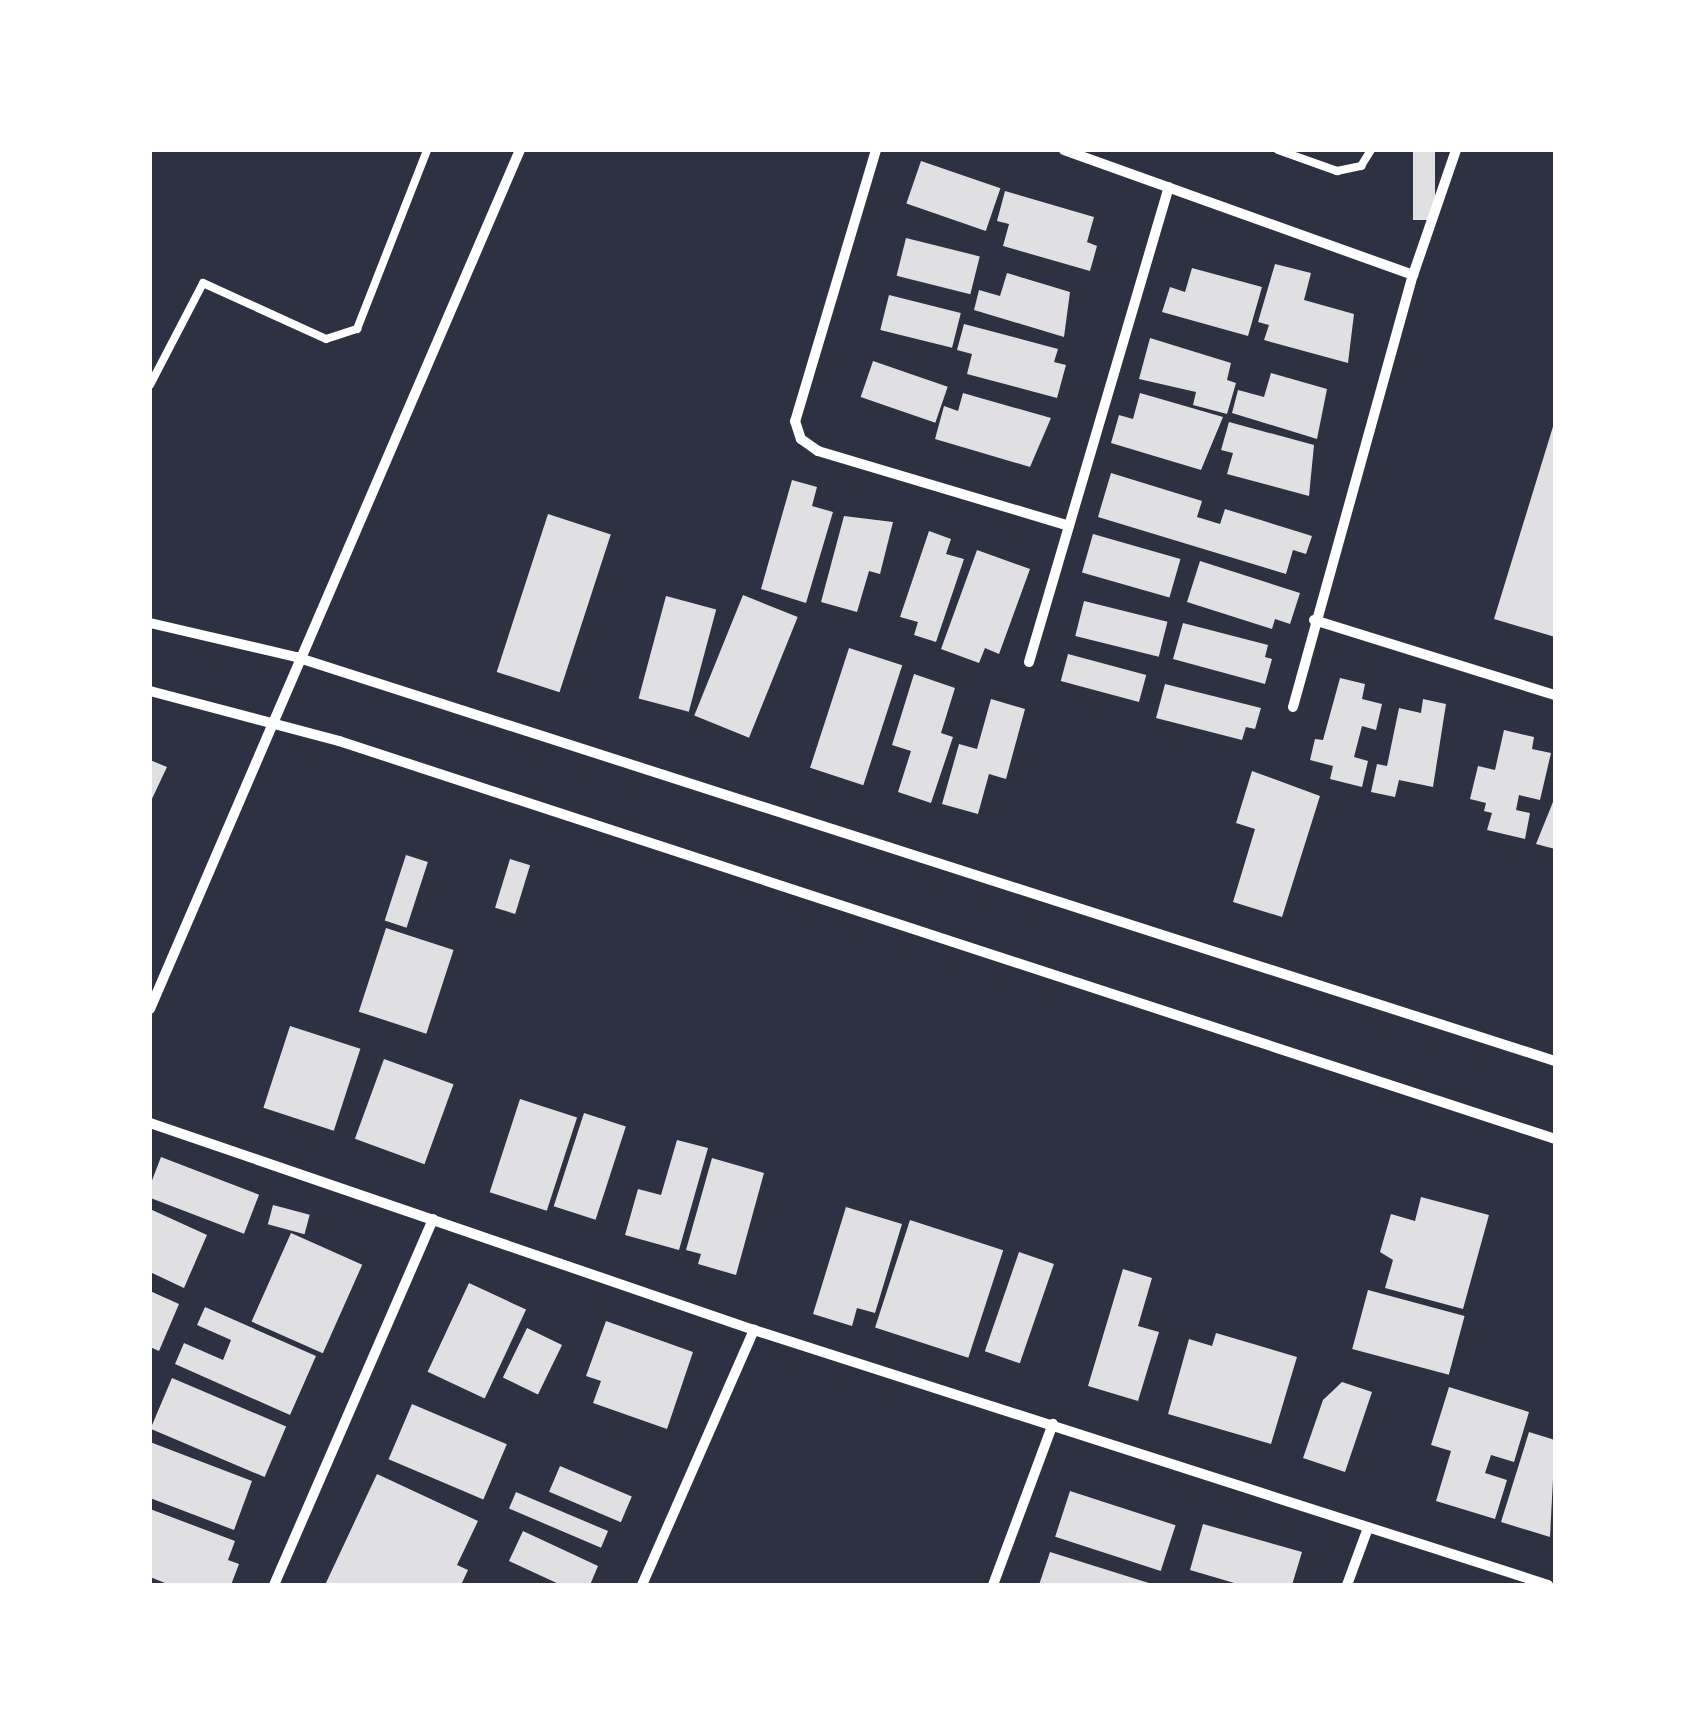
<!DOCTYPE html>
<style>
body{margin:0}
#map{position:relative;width:1705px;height:1735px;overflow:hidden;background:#2d3142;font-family:Spectral,serif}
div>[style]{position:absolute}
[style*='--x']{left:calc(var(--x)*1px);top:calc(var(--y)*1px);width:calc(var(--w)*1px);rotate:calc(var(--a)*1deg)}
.building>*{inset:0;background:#e0e0e3;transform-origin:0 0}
.service>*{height:8px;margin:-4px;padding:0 4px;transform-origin:4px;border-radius:4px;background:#fff}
.minor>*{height:10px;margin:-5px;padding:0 5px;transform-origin:5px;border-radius:5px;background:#fff}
span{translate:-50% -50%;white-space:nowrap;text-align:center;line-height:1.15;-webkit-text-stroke:10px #fff;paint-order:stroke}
.frame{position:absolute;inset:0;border:152px solid #fff;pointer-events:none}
</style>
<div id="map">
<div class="building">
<div style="left:1413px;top:150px;width:22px;height:70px"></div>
<div style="left:921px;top:161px;width:84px;height:45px;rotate:19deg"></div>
<div style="clip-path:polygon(1005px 191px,1094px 217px,1087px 242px,1097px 246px,1090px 271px,1003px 246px,1009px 224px,997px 221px)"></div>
<div style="left:906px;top:238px;width:76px;height:39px;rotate:14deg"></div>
<div style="clip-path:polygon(1275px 264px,1311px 273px,1304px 300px,1354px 314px,1348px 363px,1264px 340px,1269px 325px,1258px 322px)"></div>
<div style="clip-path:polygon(1192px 268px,1262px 287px,1248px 336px,1162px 312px,1170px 287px,1185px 292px)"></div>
<div style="clip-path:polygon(1007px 273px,1070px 292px,1064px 337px,974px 310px,979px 290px,1000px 296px)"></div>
<div style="left:889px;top:295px;width:74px;height:36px;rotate:14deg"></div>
<div style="clip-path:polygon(964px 324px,1058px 349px,1054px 362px,1066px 365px,1057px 398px,967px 374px,972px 354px,957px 350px)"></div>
<div style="clip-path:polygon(1150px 338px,1231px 363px,1227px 380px,1236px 383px,1227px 414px,1193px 405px,1196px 392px,1139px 379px)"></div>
<div style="left:873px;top:361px;width:79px;height:38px;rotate:19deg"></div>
<div style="clip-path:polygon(1271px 373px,1327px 389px,1317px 439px,1232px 413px,1238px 390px,1264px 397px)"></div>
<div style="clip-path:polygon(963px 393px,1051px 418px,1030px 467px,935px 439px,944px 406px,958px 411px)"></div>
<div style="clip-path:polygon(1140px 393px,1223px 417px,1201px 470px,1111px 443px,1119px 415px,1133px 419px)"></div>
<div style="clip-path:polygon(1555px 420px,1555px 637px,1494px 619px)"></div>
<div style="clip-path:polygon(1229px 422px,1314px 445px,1309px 496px,1227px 474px,1233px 453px,1221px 450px)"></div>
<div style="clip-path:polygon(1111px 473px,1202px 501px,1197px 517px,1220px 524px,1225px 509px,1312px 536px,1306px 554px,1293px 550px,1286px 574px,1098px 517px)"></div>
<div style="clip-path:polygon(792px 480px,817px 487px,812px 506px,833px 512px,806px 603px,761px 589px)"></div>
<div style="left:548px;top:514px;width:66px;height:166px;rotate:18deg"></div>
<div style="clip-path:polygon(844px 516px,893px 522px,880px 574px,869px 571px,857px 612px,821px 602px)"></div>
<div style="clip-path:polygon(929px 531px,951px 539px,946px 554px,964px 559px,936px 642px,914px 635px,918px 622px,900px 617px)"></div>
<div style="left:1093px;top:534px;width:91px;height:40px;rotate:16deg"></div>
<div style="clip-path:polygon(977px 550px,1030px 569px,999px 654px,985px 648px,979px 663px,941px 649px)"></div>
<div style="clip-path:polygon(1200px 561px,1300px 593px,1290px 624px,1275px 619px,1272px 629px,1187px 602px)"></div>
<div style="left:743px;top:595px;width:59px;height:130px;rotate:22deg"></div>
<div style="left:666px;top:596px;width:52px;height:106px;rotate:15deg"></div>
<div style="left:1084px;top:601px;width:86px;height:36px;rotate:14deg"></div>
<div style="clip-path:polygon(1183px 623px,1268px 645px,1265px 657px,1272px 659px,1265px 684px,1173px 659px)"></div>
<div style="left:849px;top:648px;width:56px;height:126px;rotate:18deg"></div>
<div style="left:1068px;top:654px;width:81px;height:28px;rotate:15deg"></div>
<div style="clip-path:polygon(914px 674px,955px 688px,941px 733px,953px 737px,931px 803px,898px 792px,911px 751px,892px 745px)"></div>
<div style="clip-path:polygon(1340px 678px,1365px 684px,1362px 699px,1382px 704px,1376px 730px,1362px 726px,1354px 757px,1368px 761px,1362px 787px,1330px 779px,1333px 766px,1310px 760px,1315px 739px,1323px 740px)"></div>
<div style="clip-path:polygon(1165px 684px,1261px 708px,1255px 729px,1246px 727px,1242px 740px,1156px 718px)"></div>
<div style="clip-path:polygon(991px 699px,1025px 709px,1006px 779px,989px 774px,978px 814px,942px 804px,959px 744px,977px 749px)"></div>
<div style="clip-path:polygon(1423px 699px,1446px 704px,1433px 787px,1399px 780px,1395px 797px,1371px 792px,1377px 764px,1387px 766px,1399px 708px,1421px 713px)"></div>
<div style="clip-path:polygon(1504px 730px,1534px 737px,1532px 749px,1551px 753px,1540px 800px,1519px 795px,1516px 810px,1530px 813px,1525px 839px,1487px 830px,1492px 813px,1484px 811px,1486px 803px,1470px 799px,1478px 766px,1495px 770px)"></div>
<div style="clip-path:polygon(150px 760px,167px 767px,150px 803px)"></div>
<div style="clip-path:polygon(1252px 771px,1320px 796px,1282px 917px,1233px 902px,1255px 829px,1236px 823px)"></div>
<div style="clip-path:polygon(1555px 797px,1555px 849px,1536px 844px)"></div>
<div style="left:406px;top:855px;width:23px;height:69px;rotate:18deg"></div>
<div style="left:510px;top:859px;width:21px;height:51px;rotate:17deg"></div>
<div style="left:386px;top:928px;width:71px;height:88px;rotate:18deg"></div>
<div style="left:290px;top:1026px;width:74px;height:86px;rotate:18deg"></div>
<div style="left:384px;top:1059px;width:74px;height:85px;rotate:20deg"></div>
<div style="left:520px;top:1099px;width:60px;height:98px;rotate:18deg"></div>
<div style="left:584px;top:1113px;width:44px;height:98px;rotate:18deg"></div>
<div style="clip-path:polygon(677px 1140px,708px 1148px,679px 1250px,625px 1235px,638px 1189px,661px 1195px)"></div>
<div style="left:161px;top:1157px;width:105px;height:42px;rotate:21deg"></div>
<div style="clip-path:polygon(712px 1158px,764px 1173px,736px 1275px,698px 1264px,701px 1254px,686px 1250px)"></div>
<div style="clip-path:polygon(1421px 1197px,1489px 1215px,1463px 1309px,1385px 1288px,1393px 1260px,1380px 1252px,1391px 1214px,1415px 1221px)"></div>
<div style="left:273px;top:1205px;width:38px;height:20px;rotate:15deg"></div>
<div style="clip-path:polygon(846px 1207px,902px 1224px,875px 1313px,857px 1308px,852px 1326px,813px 1314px)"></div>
<div style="clip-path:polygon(150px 1209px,207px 1235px,184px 1288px,150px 1272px)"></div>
<div style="left:910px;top:1220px;width:98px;height:113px;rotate:18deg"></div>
<div style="left:291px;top:1233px;width:78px;height:97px;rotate:24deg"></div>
<div style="left:1019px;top:1252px;width:37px;height:105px;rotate:19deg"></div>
<div style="clip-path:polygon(1123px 1269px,1152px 1278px,1138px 1326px,1159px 1332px,1138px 1401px,1088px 1386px)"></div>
<div style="left:469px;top:1283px;width:63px;height:98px;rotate:25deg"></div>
<div style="left:1368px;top:1290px;width:100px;height:61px;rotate:15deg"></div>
<div style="clip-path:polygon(150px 1291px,179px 1304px,159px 1351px,150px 1347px)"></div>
<div style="clip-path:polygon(205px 1307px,316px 1356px,290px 1415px,175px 1364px,184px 1343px,223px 1360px,231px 1340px,197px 1325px)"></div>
<div style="clip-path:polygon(606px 1321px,693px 1352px,667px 1429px,593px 1403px,601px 1381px,586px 1376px)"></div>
<div style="left:527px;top:1328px;width:39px;height:55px;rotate:26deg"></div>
<div style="clip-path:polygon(1216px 1333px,1297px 1357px,1271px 1444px,1168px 1414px,1189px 1339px,1212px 1346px)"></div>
<div style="left:172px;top:1378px;width:124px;height:55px;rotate:23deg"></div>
<div style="clip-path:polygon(1342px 1382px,1372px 1392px,1345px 1472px,1303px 1458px,1323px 1400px)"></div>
<div style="clip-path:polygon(1449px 1387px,1529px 1412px,1514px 1462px,1491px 1455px,1485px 1473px,1507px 1480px,1495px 1519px,1436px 1501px,1451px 1451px,1431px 1445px)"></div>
<div style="left:412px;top:1404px;width:103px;height:60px;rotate:23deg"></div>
<div style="clip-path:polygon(1529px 1432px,1555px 1440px,1550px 1537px,1501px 1522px)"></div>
<div style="clip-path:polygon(150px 1442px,252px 1481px,234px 1530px,150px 1498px)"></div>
<div style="left:560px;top:1466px;width:78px;height:28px;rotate:23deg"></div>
<div style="clip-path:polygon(377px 1474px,478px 1521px,457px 1565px,468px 1570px,461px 1585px,325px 1585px)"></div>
<div style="left:1070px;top:1491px;width:111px;height:48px;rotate:18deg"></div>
<div style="left:516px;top:1492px;width:100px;height:18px;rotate:23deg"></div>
<div style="clip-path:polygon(150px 1509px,235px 1541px,228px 1560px,239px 1564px,231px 1585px,170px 1585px,150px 1577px)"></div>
<div style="clip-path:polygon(1203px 1524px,1302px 1552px,1292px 1585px,1241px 1585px,1190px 1570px)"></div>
<div style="clip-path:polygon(523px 1531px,598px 1566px,590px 1585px,561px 1585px,509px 1561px)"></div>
<div style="clip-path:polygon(1050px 1552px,1152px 1584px,1152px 1585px,1039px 1585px)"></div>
</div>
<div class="service">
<div style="--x:1278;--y:150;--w:63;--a:19.6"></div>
<div style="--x:1337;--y:171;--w:25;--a:-12"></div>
<div style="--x:1361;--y:166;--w:19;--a:-58"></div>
<div style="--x:150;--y:385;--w:115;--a:-62.5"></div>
<div style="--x:203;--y:283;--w:135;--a:24.5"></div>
<div style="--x:326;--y:339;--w:33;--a:-18"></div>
<div style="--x:357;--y:329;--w:192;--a:-68.6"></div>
</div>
<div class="minor">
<div style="--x:876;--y:150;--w:283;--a:106.6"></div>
<div style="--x:795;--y:421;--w:19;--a:72"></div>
<div style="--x:801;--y:439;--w:21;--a:35"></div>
<div style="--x:818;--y:451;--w:262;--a:16.6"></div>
<div style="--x:1064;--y:150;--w:371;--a:19.7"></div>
<div style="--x:1314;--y:620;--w:252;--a:17.3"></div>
<div style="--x:150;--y:623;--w:150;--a:13.1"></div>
<div style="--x:296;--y:657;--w:1322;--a:17.79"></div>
<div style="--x:1029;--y:662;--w:495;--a:-73.6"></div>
<div style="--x:150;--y:691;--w:196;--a:14.8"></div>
<div style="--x:339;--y:741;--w:1279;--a:18.12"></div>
<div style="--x:1293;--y:707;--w:448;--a:-74.5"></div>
<div style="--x:1413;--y:275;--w:132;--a:-71"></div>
<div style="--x:150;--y:1009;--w:935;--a:-66.7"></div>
<div style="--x:150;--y:1123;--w:638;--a:18.92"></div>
<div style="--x:754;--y:1330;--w:834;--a:17.8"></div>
<div style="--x:274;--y:1585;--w:399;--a:-66.5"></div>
<div style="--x:642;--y:1585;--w:279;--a:-66.3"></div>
<div style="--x:993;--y:1585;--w:172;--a:-69.6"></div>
<div style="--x:1347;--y:1585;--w:61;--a:-69.8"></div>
</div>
<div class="frame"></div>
</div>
